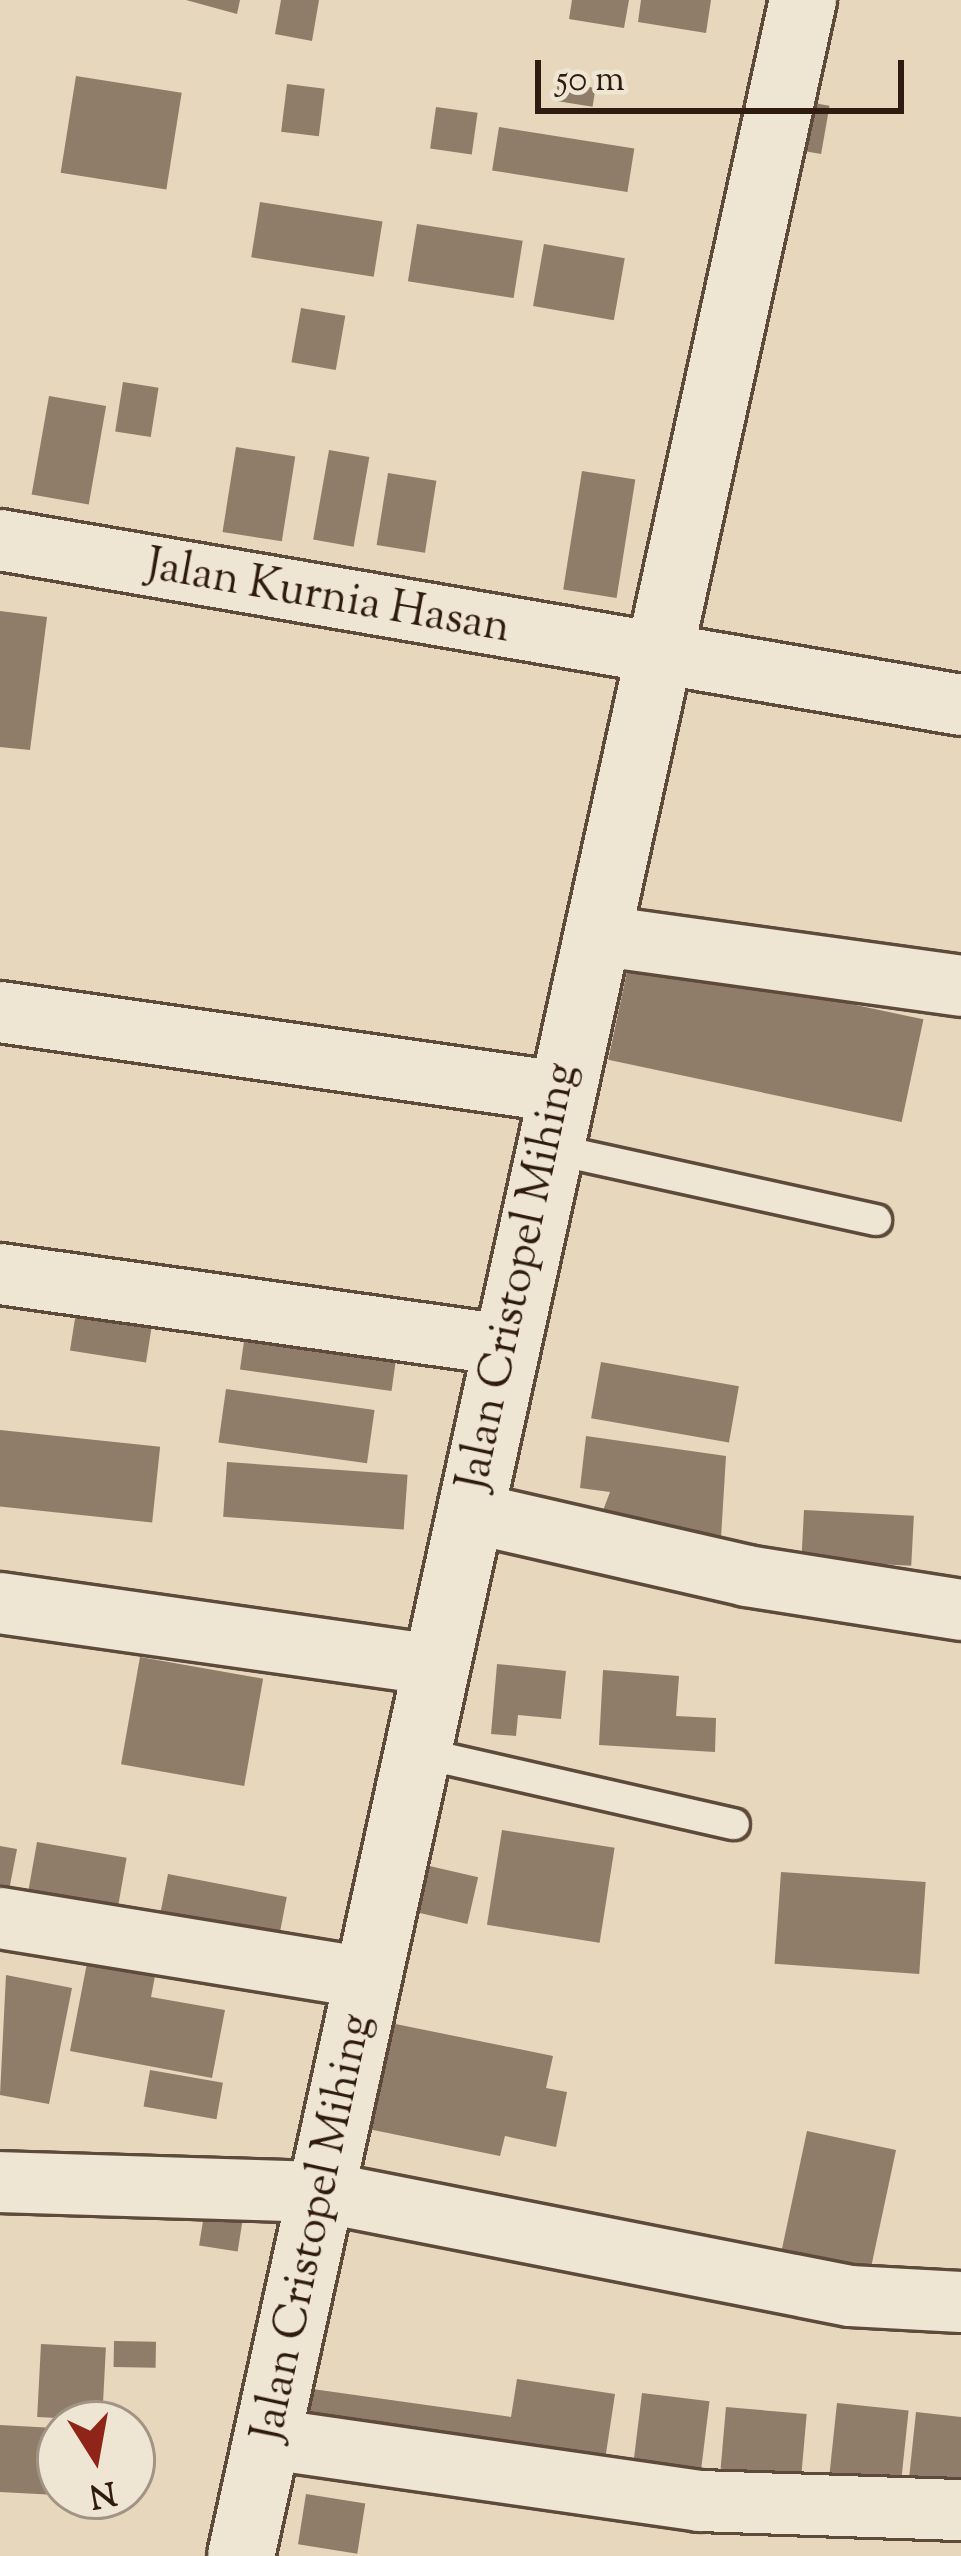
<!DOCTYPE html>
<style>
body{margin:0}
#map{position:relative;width:961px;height:2556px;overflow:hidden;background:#e7d7bc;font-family:"Sorts Mill Goudy",serif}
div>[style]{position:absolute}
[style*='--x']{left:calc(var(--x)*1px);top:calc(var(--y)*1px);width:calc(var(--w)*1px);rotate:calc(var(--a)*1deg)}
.building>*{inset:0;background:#8f7d69;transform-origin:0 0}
.roads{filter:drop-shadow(3px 0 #5d4a3b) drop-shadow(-3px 0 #5d4a3b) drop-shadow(0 3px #5d4a3b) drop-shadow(0 -3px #5d4a3b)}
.lane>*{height:30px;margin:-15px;padding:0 15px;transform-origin:15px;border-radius:15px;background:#efe5d3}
.street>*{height:60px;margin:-30px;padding:0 30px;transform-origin:30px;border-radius:30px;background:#efe5d3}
.secondary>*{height:66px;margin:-33px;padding:0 33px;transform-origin:33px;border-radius:33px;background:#efe5d3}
span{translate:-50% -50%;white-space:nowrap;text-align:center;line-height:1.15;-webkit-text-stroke:9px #efe5d3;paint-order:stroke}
.street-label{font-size:45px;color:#2f1b10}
.north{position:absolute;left:36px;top:2400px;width:120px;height:120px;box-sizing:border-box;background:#efe5d3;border:3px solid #a29485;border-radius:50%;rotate:169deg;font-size:33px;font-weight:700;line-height:48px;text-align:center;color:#2f1b10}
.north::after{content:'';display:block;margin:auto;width:42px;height:54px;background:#8f2418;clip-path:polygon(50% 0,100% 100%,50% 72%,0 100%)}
.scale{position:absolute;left:535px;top:60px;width:369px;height:54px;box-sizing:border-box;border:6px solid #2f1b10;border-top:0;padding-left:15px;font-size:36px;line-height:42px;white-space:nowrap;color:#2f1b10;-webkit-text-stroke:9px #efe5d3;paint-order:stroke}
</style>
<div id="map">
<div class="building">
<div style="clip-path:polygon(186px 0,240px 0,237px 14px)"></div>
<div style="clip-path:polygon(281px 0,319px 0,312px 41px,275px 34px)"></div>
<div style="clip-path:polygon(572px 0,629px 0,624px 28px,569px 19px)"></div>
<div style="clip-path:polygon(641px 0,711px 0,706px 33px,638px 22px)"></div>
<div style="left:76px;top:76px;width:107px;height:98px;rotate:9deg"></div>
<div style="left:558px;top:82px;width:38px;height:19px;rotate:9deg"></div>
<div style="left:287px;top:84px;width:38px;height:48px;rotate:7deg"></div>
<div style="left:802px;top:101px;width:28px;height:49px;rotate:10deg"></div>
<div style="left:436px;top:107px;width:42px;height:42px;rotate:8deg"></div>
<div style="left:499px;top:127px;width:137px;height:44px;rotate:9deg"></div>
<div style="left:260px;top:202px;width:124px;height:56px;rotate:9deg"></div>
<div style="left:417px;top:224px;width:107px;height:58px;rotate:9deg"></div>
<div style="left:544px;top:244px;width:82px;height:63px;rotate:10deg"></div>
<div style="left:301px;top:308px;width:45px;height:55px;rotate:10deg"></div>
<div style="left:123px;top:382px;width:36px;height:50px;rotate:9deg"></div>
<div style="left:49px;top:396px;width:58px;height:100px;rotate:10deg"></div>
<div style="left:236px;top:447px;width:60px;height:86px;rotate:9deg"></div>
<div style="left:329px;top:450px;width:41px;height:91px;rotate:10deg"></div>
<div style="left:582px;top:471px;width:54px;height:120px;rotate:9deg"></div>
<div style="left:388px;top:473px;width:49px;height:73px;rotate:9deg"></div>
<div style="clip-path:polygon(0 611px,47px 617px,30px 750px,0 747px)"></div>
<div style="left:630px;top:957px;width:300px;height:105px;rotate:12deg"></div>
<div style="left:77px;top:1306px;width:77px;height:45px;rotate:9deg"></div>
<div style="left:246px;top:1327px;width:153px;height:43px;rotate:8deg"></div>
<div style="left:601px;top:1362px;width:140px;height:57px;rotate:10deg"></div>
<div style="left:226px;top:1389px;width:150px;height:54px;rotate:8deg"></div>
<div style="left:0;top:1430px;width:161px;height:76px;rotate:6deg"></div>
<div style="clip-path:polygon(586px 1436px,726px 1456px,721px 1538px,596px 1529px,610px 1492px,580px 1488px)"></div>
<div style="left:227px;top:1462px;width:181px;height:55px;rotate:4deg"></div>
<div style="left:804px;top:1510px;width:110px;height:50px;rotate:3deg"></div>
<div style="left:140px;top:1657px;width:125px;height:109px;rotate:10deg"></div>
<div style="clip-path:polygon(497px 1664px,566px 1671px,561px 1719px,518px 1715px,516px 1736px,491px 1734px)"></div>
<div style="clip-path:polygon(603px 1670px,679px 1676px,676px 1716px,716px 1718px,715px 1752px,599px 1745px)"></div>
<div style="left:502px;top:1830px;width:114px;height:96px;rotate:9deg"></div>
<div style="left:37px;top:1842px;width:91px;height:72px;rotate:10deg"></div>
<div style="clip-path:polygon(0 1846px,17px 1849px,5px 1911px,0 1910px)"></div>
<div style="left:408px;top:1861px;width:72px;height:48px;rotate:13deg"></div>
<div style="left:781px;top:1872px;width:145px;height:92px;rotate:4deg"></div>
<div style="left:168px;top:1874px;width:121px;height:58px;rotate:11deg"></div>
<div style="clip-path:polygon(87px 1963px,155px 1976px,151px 1997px,225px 2010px,212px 2078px,70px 2051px)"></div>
<div style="clip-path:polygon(6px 1975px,72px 1988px,49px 2104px,0 2095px)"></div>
<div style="clip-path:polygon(366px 2018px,553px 2056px,546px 2088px,567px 2092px,556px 2147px,505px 2136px,500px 2156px,344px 2124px)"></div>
<div style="left:150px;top:2070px;width:74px;height:37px;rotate:10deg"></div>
<div style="left:807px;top:2131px;width:91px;height:130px;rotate:12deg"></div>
<div style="left:206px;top:2202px;width:39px;height:44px;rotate:9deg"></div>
<div style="left:114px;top:2341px;width:42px;height:26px;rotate:1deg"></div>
<div style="left:41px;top:2344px;width:65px;height:73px;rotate:3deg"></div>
<div style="clip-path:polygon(517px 2379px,615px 2394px,602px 2480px,285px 2434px,291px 2386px,511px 2417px)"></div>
<div style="left:642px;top:2393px;width:68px;height:89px;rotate:7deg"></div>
<div style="left:837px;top:2403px;width:72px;height:77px;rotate:6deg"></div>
<div style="left:726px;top:2407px;width:81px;height:62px;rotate:5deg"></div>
<div style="clip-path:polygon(916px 2412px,961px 2417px,961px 2494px,908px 2488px)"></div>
<div style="left:0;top:2425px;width:60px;height:67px;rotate:3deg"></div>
<div style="left:306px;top:2494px;width:60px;height:51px;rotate:9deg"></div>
</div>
<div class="roads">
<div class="lane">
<div style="--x:548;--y:1148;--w:336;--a:12.4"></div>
<div style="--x:416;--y:1752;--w:326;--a:12.8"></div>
</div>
<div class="street">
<div style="--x:0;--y:540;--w:975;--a:9.74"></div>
<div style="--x:595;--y:935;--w:370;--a:7.9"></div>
<div style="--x:0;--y:1012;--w:566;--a:8.13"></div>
<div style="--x:0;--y:1274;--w:510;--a:8"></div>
<div style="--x:468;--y:1512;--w:286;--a:12.9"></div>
<div style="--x:747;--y:1576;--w:217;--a:9"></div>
<div style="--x:0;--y:1603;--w:439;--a:8.1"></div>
<div style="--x:0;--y:1918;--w:373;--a:9.3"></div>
<div style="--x:0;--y:2182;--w:322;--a:1.8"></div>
<div style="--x:322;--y:2192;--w:538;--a:11.14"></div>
<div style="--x:850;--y:2296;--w:111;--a:3.1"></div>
<div style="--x:270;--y:2439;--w:434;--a:8.2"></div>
<div style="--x:700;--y:2501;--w:261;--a:2"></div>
</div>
<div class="secondary">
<div style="--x:241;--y:2556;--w:2617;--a:-77.6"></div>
</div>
</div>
<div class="street-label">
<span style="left:328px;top:599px;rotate:10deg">Jalan Kurnia Hasan</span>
<span style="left:520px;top:1277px;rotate:-78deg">Jalan Cristopel Mihing</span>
<span style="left:315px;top:2228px;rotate:-78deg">Jalan Cristopel Mihing</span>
</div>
<div class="north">N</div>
<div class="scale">50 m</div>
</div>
